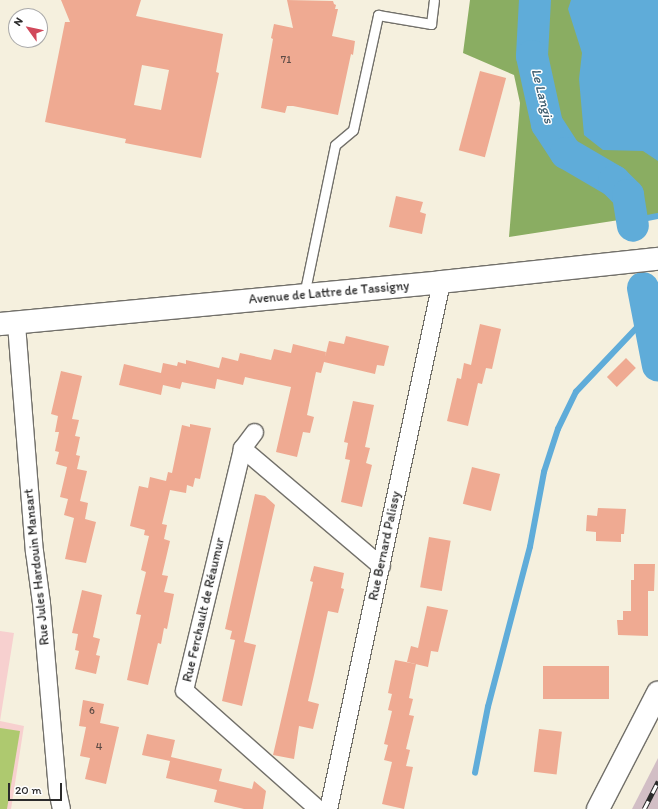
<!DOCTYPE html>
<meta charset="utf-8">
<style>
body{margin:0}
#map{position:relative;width:658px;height:809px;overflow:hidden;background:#f5f0de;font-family:Itim,sans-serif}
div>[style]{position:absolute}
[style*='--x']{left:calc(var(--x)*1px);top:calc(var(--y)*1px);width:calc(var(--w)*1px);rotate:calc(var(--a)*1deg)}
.built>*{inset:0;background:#f7d0cf}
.industrial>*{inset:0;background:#d2bec5}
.green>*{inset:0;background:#aec96f}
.forest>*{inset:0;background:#8aad62}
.water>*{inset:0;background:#5facd9}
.stream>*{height:5.5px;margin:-2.75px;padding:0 2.75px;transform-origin:2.75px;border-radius:2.75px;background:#5facd9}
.river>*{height:32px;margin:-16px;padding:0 16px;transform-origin:16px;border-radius:16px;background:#5facd9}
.building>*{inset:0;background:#efaa92;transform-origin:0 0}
.roads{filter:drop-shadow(1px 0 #72706a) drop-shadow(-1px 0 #72706a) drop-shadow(0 1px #72706a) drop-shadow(0 -1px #72706a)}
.service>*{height:9px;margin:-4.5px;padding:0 4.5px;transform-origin:4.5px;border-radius:4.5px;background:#fff}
.minor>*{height:17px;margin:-8.5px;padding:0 8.5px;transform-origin:8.5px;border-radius:8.5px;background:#fff}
.secondary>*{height:22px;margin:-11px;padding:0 11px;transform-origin:11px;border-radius:11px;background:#fff}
.primary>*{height:22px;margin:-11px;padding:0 11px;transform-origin:11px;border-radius:11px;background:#fff}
.rail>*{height:4.5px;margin-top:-2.25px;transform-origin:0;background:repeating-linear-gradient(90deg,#fff 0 9px,#2b2b2b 0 18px);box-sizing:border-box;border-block:1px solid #2b2b2b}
span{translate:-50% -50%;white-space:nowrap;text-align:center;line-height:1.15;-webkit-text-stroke:3px #fff;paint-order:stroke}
.number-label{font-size:11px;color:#5c4b45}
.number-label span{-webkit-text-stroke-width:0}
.street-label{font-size:13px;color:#2b2b2b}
.water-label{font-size:14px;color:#405f71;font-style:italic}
.north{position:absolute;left:8px;top:8px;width:40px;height:40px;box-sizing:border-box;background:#fff;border:1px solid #aaa;border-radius:50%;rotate:303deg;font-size:11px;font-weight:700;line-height:16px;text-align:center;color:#2b2b2b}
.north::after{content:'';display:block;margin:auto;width:14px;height:18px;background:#d1495b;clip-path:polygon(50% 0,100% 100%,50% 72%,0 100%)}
.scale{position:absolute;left:8px;top:783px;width:54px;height:18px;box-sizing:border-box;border:2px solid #2b2b2b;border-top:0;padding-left:5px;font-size:12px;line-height:14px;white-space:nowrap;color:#2b2b2b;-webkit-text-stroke:3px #fff;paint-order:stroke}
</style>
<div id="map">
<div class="built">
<div style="clip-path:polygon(0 631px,14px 633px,0 721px)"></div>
<div style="clip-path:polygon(0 721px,24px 726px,11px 809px,0 809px)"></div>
</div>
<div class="industrial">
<div style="clip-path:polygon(658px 758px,658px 809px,632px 809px)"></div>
</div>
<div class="green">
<div style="clip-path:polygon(0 728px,20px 731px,7px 809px,0 809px)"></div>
</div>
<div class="forest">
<div style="clip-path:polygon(470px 0,658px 0,658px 214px,509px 237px,520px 103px,514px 75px,463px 53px)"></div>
</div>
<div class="water">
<div style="clip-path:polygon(571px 0,658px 0,658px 161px,643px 151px,603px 150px,584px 135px,579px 79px,582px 53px,568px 9px)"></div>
</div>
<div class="stream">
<div style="--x:632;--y:221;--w:26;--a:-11"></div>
<div style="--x:475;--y:773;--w:67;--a:-78.9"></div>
<div style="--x:488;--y:707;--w:165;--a:-75.3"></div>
<div style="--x:530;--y:547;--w:76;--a:-79.4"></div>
<div style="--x:544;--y:472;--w:45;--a:-72"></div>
<div style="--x:558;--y:429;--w:41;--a:-64.1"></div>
<div style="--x:576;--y:392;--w:103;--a:-46.6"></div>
<div style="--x:647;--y:317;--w:14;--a:-36"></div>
</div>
<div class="river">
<div style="--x:535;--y:0;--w:56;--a:93.1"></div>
<div style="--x:532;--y:56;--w:70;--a:77.6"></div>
<div style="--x:547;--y:124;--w:35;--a:57"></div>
<div style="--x:566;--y:153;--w:56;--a:30.3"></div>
<div style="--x:614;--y:181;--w:20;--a:45"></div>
<div style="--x:628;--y:195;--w:31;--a:81"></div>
<div style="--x:643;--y:288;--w:79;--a:79.1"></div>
</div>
<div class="building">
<div style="clip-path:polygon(evenodd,61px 0,141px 0,136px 16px,223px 34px,216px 72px,219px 73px,201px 158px,125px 143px,126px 139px,45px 122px,65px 22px,70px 22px,61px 0,142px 65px,169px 70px,161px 110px,134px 105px,142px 65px)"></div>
<div style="clip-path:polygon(287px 0,333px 1px,334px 4px,336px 5px,335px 9px,338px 9px,332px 36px,355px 41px,353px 55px,351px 54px,338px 115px,293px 106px,287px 106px,285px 113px,261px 108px,273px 39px,271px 38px,274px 24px,293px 28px)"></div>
<div style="left:480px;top:71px;width:27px;height:82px;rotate:15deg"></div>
<div style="clip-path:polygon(396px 196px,423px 202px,420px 212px,426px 214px,422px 234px,389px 227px)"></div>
<div style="clip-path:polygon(480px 324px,501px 329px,492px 369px,486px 368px,482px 384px,478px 383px,468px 426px,447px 421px,457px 378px,461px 379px,464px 363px,471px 365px)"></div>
<div style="clip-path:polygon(346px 336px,389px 346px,384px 366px,377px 365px,375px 374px,324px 362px,321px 373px,316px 372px,307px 415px,314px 417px,310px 433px,303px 432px,297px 457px,276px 452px,291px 387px,245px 377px,243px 385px,217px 379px,215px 389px,182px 382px,180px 389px,163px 385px,161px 395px,119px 385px,124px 364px,161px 373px,163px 363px,177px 366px,178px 362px,186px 364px,186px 360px,219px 368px,222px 357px,238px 361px,240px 353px,271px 360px,274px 349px,291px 353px,293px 344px,326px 352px,325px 357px,329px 341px,344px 344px)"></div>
<div style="left:626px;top:358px;width:14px;height:27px;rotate:45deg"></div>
<div style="clip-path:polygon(61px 371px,82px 376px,72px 419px,79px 420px,75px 436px,80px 437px,76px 455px,80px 456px,77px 469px,87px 471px,80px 501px,88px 503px,85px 519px,96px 522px,86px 563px,65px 559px,74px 518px,64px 515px,68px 499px,60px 497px,67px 467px,56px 464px,59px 452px,55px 451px,59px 432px,55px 432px,58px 416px,51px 414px)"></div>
<div style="clip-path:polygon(353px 401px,374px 405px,365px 447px,370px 448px,366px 463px,372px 465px,362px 507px,341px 502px,350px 460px,345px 459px,348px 443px,344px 442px)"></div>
<div style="clip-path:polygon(190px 424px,211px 428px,200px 479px,195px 478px,193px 487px,187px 485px,186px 493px,170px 490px,162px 524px,167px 525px,164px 539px,170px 541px,162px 575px,168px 576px,164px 592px,174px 594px,167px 629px,164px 628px,161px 644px,158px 643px,148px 685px,127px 680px,141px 615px,136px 614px,146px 572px,141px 570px,149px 536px,144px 535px,145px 530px,130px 526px,139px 486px,148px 488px,150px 477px,166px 481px,168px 472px,172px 473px,182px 425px,190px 427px)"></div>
<div style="left:472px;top:467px;width:29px;height:38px;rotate:14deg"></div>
<div style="clip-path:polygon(255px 494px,265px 496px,275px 505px,244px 642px,256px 645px,242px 706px,222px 701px,235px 640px,230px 639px,232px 631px,225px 629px)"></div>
<div style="clip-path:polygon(598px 508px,626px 509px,624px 534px,621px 534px,621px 542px,596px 541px,596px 532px,586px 531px,587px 515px,597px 516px)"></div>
<div style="left:429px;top:537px;width:22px;height:51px;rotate:10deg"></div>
<div style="clip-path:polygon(634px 564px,655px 564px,654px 591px,648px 591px,648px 636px,618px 635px,617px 620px,623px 620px,623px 611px,631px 611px,631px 580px,634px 580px)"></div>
<div style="clip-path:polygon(314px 566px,344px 573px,341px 588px,344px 589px,338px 613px,328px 611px,314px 675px,308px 701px,319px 704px,313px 729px,299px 726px,294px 759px,273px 755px,313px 582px,310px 581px)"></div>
<div style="clip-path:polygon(82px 590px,102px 595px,93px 637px,100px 639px,96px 655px,100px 656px,96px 674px,75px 669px,79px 651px,75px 650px,78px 634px,72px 633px)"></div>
<div style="clip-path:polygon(427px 606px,448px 610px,438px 652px,431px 651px,428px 667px,407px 662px,411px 646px,418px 648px)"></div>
<div style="clip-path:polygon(395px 660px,416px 664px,409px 698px,413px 699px,409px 715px,414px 716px,406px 749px,410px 750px,406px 766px,413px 767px,404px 809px,382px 804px,392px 762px,384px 760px,388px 745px,384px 744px,392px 711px,388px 710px,392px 694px,388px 693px)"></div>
<div style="left:609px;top:666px;width:33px;height:66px;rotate:90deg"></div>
<div style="clip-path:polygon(83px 700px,104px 704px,100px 723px,119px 727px,106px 784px,85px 779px,90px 758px,80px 756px,86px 727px,79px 726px)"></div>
<div style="left:539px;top:729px;width:23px;height:43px;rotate:7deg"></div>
<div style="clip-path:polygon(147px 734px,175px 740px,171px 757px,222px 769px,219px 781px,252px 789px,254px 781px,266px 791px,263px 809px,244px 809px,214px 802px,217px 790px,166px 778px,170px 761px,142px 755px)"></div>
</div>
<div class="roads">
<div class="service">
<div style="--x:304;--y:295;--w:153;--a:-78.3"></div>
<div style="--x:335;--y:145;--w:23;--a:-40"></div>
<div style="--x:353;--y:130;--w:118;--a:-77.7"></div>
<div style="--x:378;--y:15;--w:54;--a:9.6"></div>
<div style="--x:431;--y:24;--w:24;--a:-83"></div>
</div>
<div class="minor">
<div style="--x:16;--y:324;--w:228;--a:85.5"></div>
<div style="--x:34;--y:551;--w:52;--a:82.3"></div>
<div style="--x:41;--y:603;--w:188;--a:85.1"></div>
<div style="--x:57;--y:790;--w:19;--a:78"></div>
<div style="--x:242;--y:448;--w:20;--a:-53"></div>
<div style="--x:318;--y:809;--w:179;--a:-138.4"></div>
<div style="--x:184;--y:690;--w:249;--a:-76.5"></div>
<div style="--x:242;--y:448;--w:182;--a:40.3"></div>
<div style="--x:328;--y:809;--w:539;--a:-77.9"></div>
</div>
<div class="secondary">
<div style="--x:0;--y:324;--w:443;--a:-5.4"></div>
<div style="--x:441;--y:282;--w:218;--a:-6.1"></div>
</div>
<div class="primary">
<div style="--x:598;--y:809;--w:131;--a:-62.7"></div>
</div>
</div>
<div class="rail">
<div style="--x:644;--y:809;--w:31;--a:-63"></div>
</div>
<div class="number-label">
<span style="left:286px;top:60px">71</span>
<span style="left:92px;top:711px">6</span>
<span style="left:99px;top:747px">4</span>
</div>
<div class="street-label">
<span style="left:329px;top:293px;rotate:-5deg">Avenue de Lattre de Tassigny</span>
<span style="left:385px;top:546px;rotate:-78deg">Rue Bernard Palissy</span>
<span style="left:37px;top:567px;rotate:-96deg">Rue Jules Hardouin Mansart</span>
<span style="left:204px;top:610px;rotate:-77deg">Rue Ferchault de Réaumur</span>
</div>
<div class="water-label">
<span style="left:542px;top:96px;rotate:76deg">Le Langis</span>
</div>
<div class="north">N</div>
<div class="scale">20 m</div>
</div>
